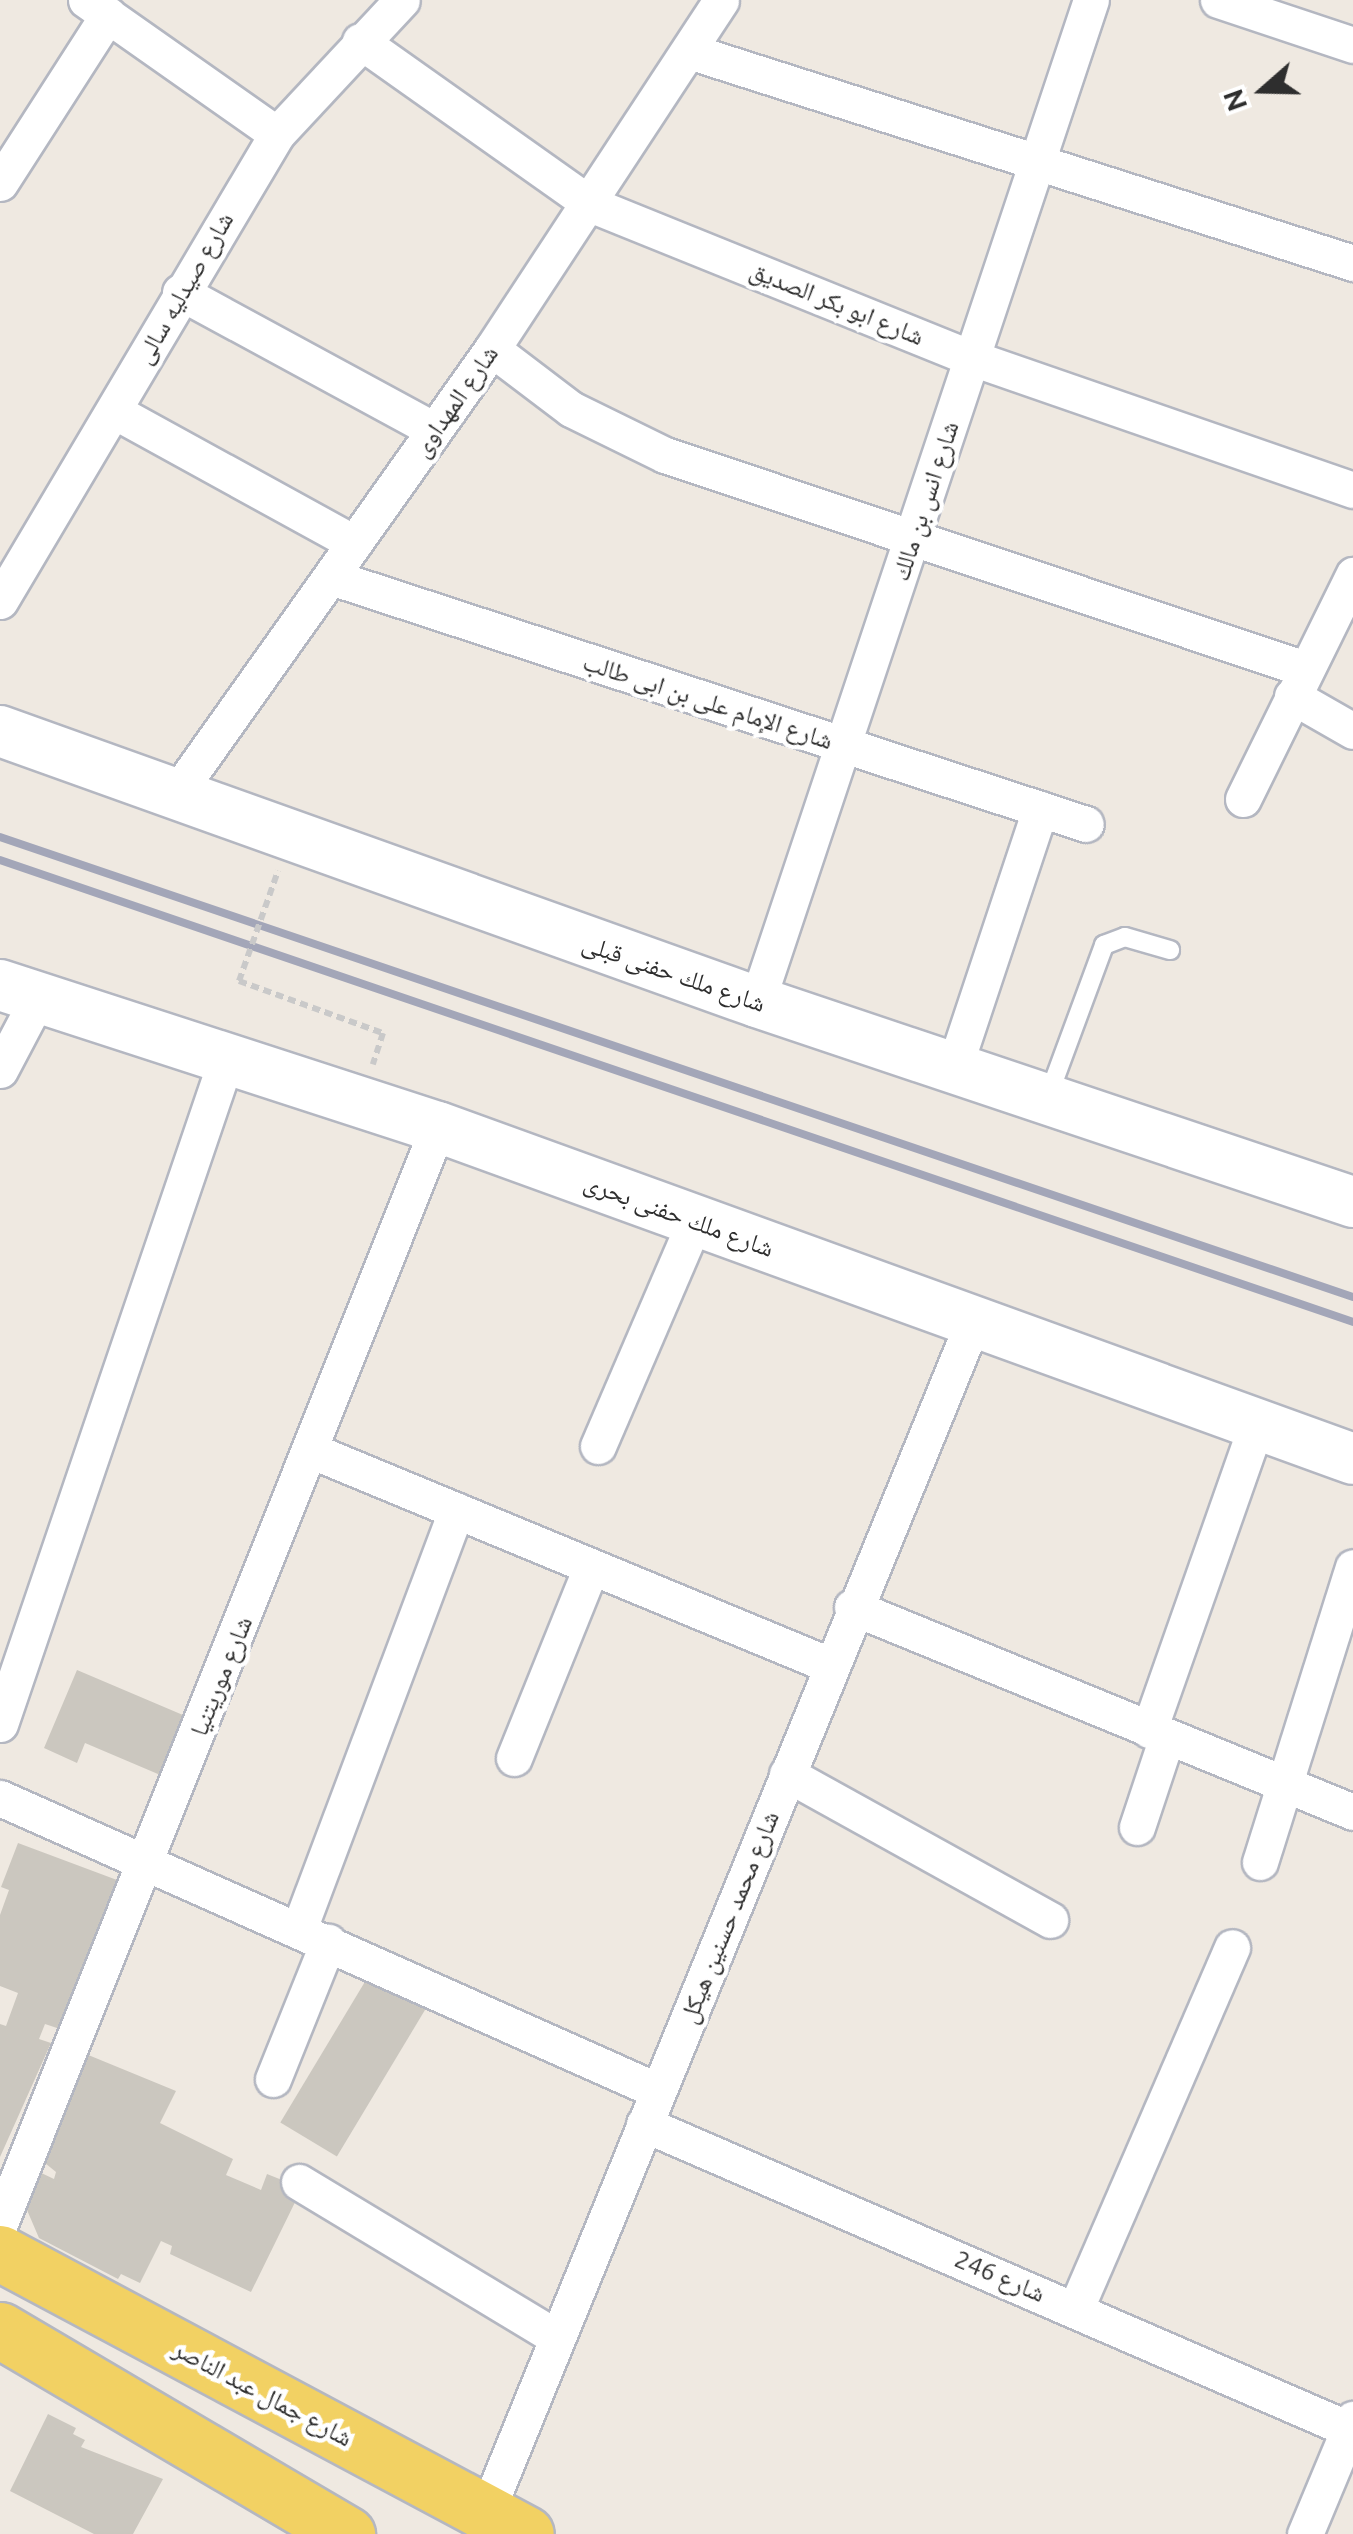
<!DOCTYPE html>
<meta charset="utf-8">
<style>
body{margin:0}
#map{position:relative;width:1353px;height:2534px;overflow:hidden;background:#efe9e1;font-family:Ubuntu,"Noto Naskh Arabic",sans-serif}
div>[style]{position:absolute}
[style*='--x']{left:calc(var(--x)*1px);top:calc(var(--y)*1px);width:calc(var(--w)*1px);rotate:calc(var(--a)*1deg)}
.building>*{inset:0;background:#cbc7bf;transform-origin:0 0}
.path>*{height:6px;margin-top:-3px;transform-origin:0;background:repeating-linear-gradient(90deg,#c9c9c9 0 8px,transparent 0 13px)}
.roads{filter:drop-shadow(2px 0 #b4b7c1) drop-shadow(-2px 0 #b4b7c1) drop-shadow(0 2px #b4b7c1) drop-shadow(0 -2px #b4b7c1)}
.lane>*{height:18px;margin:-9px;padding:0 9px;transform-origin:9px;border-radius:9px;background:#fff}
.street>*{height:35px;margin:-17.5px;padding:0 17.5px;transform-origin:17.5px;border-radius:17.5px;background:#fff}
.secondary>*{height:50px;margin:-25px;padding:0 25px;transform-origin:25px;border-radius:25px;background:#fff}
.primary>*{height:55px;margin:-27.5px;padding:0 27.5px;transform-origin:27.5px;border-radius:27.5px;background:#f2d163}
.rail>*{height:8px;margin:-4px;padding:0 4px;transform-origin:4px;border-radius:4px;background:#a3a6b8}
.path-bridge>*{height:6px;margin-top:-3px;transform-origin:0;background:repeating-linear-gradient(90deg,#c9c9c9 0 8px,transparent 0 13px)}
span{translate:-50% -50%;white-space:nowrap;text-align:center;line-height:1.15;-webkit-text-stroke:9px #fff;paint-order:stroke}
.street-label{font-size:25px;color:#2e2e2e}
.north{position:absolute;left:1213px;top:40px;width:100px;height:100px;-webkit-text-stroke:8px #fff;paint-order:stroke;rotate:250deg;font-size:28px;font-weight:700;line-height:40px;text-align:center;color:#2e2e2e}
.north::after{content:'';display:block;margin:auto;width:35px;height:45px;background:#2e2e2e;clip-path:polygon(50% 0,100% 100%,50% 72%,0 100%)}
</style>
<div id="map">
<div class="building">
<div style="clip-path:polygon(77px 1670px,190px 1718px,165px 1777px,85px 1743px,77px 1763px,44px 1748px)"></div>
<div style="clip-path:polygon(18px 1843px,117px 1880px,60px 2029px,45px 2024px,39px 2039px,51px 2043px,0 2157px,0 2024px,6px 2026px,18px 1993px,0 1986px,0 1915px,9px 1890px,1px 1887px)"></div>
<div style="left:372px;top:1970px;width:66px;height:178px;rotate:31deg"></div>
<div style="clip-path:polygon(81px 2052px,176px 2091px,160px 2123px,233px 2159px,226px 2175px,261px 2190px,267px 2174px,302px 2188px,251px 2292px,170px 2254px,172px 2246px,161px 2241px,140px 2283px,121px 2274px,118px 2279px,39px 2238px,21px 2196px,35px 2170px,54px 2179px,56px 2172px,40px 2159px)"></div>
<div style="clip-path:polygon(48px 2414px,76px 2428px,73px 2434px,85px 2440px,81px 2447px,163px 2479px,133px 2534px,94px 2534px,10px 2491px)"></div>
</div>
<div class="path">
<div style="--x:239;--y:981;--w:153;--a:19.9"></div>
<div style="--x:383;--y:1033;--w:33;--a:108"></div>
</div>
<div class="roads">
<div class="lane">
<div style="--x:1049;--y:1094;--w:159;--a:-69.7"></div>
<div style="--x:1104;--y:945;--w:22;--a:-21"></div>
<div style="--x:1125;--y:937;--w:47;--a:16.1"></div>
</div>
<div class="street">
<div style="--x:86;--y:0;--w:233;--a:35.1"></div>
<div style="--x:1218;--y:0;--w:142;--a:18.4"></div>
<div style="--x:360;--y:41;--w:282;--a:35.3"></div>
<div style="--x:590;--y:204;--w:412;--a:22"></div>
<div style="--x:972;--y:358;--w:403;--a:19.1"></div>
<div style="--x:692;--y:52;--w:694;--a:17.7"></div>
<div style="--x:0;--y:183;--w:200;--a:-57.3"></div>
<div style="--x:180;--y:292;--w:289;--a:28.5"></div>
<div style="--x:492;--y:349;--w:99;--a:37.2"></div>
<div style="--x:571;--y:409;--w:105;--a:26.1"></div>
<div style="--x:665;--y:455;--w:675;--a:18.49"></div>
<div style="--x:114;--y:411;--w:274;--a:28.8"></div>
<div style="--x:331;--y:577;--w:794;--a:18.12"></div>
<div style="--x:0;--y:601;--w:543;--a:-59.33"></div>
<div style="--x:277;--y:134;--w:183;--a:-47"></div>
<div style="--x:1292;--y:696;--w:70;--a:29.8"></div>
<div style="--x:176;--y:794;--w:546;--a:-54.62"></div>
<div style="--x:492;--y:349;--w:417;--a:-56.7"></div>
<div style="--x:1243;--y:799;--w:250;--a:-63.8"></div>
<div style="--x:757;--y:1002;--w:1056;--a:-71.57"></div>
<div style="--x:954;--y:1068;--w:273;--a:-71.6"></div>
<div style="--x:0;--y:1070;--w:81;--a:-62.2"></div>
<div style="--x:598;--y:1446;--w:245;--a:-66.7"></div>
<div style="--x:310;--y:1450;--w:565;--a:22.48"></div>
<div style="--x:852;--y:1607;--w:541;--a:22.25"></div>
<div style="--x:0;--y:1724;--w:698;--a:-71.2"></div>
<div style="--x:1149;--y:1730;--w:324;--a:-70.6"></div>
<div style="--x:514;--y:1758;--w:206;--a:-68"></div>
<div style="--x:787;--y:1774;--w:301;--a:29"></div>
<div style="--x:0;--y:1798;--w:720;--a:24"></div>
<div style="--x:1137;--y:1827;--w:95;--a:-71.6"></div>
<div style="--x:1260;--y:1862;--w:309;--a:-72.5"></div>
<div style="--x:299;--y:1929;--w:447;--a:-69.4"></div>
<div style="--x:273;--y:2079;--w:148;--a:-68.1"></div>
<div style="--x:644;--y:2124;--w:773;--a:23.41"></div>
<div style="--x:299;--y:2182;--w:298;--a:31.1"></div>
<div style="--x:0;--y:2223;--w:1180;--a:-68.22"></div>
<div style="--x:1076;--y:2308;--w:393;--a:-66.6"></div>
<div style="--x:486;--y:2513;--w:1287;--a:-67.76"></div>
<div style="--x:1305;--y:2534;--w:125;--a:-67.3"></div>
</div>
<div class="secondary">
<div style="--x:0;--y:731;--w:804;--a:19.7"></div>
<div style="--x:757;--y:1002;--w:629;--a:18.55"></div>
<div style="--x:0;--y:985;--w:460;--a:18"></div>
<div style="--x:438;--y:1127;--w:973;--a:19.94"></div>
</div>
<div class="primary">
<div style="--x:0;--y:2253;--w:596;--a:28.11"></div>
<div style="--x:0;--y:2330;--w:403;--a:30.5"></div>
</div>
</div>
<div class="rail">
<div style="--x:0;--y:837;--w:1429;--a:18.78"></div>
<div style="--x:0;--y:860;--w:1430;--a:18.85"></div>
</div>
<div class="path-bridge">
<div style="--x:239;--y:981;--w:117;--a:-70.5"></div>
</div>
<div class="street-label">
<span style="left:184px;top:288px;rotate:-60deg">شارع صيدليه سالى</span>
<span style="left:837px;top:303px;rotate:22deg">شارع ابو بكر الصديق</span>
<span style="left:455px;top:401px;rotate:-55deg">شارع المهداوى</span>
<span style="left:925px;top:501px;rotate:-72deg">شارع انس بن مالك</span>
<span style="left:708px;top:701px;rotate:18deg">شارع الإمام على بن ابى طالب</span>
<span style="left:674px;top:973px;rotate:19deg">شارع ملك حفنى قبلى</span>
<span style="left:679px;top:1215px;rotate:20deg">شارع ملك حفنى بحرى</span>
<span style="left:221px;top:1676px;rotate:-68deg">شارع موريتنيا</span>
<span style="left:729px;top:1917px;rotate:-68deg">شارع محمد حسنين هيكل</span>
<span style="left:1000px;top:2276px;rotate:23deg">شارع 246</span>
<span style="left:263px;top:2393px;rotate:28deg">شارع جمال عبد الناصر</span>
</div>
<div class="north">N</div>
</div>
